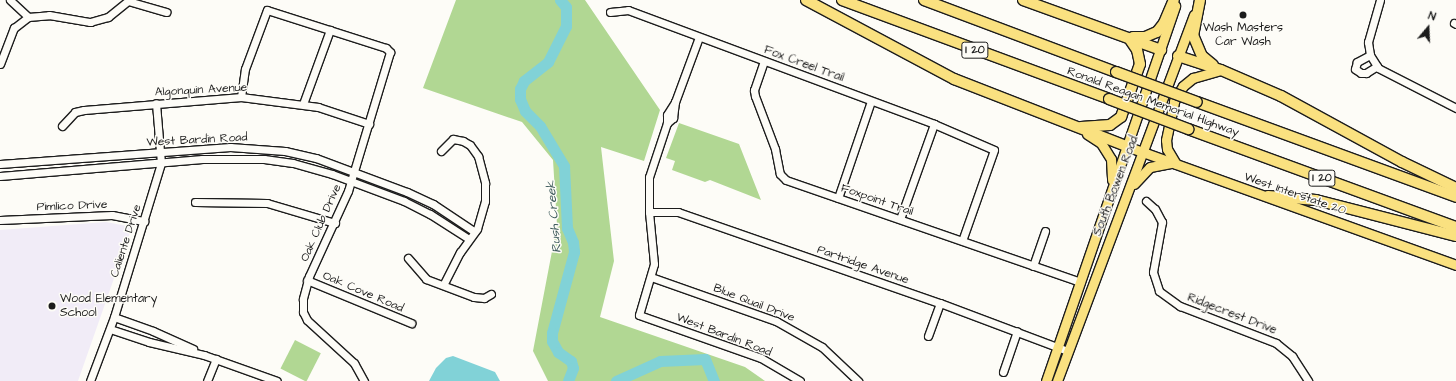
<!DOCTYPE html>
<style>
body{margin:0}
#map{position:relative;width:1456px;height:381px;overflow:hidden;background:#fdfcf7;font-family:"Architects Daughter",sans-serif}
div>[style]{position:absolute}
[style*='--x']{left:calc(var(--x)*1px);top:calc(var(--y)*1px);width:calc(var(--w)*1px);rotate:calc(var(--a)*1deg)}
.built>*{inset:0;background:#f1ecf7}
.green>*{inset:0;background:#b1d793;transform-origin:0 0}
.water>*{inset:0;background:#81d2d7}
.river>*{height:11px;margin:-5.5px;padding:0 5.5px;transform-origin:5.5px;border-radius:5.5px;background:#81d2d7}
.roads{filter:drop-shadow(1px 0 #1c1c1c) drop-shadow(-1px 0 #1c1c1c) drop-shadow(0 1px #1c1c1c) drop-shadow(0 -1px #1c1c1c)}
.minor>*{height:7px;margin:-3.5px;padding:0 3.5px;transform-origin:3.5px;border-radius:3.5px;background:#fdfcf7}
.major>*{height:9px;margin:-4.5px;padding:0 4.5px;transform-origin:4.5px;border-radius:4.5px;background:#fae180}
.highway>*{height:10px;margin:-5px;padding:0 5px;transform-origin:5px;border-radius:5px;background:#fae180}
.bridges{filter:drop-shadow(1px 0 #1c1c1c) drop-shadow(-1px 0 #1c1c1c) drop-shadow(0 1px #1c1c1c) drop-shadow(0 -1px #1c1c1c)}
.highway-bridge>*{height:10px;margin:-5px;padding:0 5px;transform-origin:5px;border-radius:5px;background:#fae180}
.dots>*{width:11px;height:11px;translate:-50% -50%;box-sizing:border-box;border:2px solid #fdfcf7;border-radius:50%}
span{translate:-50% -50%;white-space:nowrap;text-align:center;line-height:1.15;-webkit-text-stroke:3px #fdfcf7;paint-order:stroke}
.shield-label span{padding:1px 3px;background:#fdfcf7;border:1px solid;border-radius:3px;-webkit-text-stroke-width:0}
.shield-label{font-size:11px;color:#1c1c1c;font-weight:700}
.poi-label{font-size:12px;color:#1c1c1c}
.left{translate:0 -50%;text-align:left}
.street-label{font-size:12px;color:#1c1c1c}
.water-label{font-size:13px;color:#3f5c5d;font-style:italic}
.north{position:absolute;left:1408px;top:8px;width:40px;height:40px;-webkit-text-stroke:3px #fdfcf7;paint-order:stroke;rotate:19deg;font-size:11px;font-weight:700;line-height:16px;text-align:center;color:#1c1c1c}
.north::after{content:'';display:block;margin:auto;width:14px;height:18px;background:#1c1c1c;clip-path:polygon(50% 0,100% 100%,50% 72%,0 100%)}
</style>
<div id="map">
<div class="built">
<div style="clip-path:polygon(106px 222px,132px 227px,78px 381px,0 381px,0 230px)"></div>
</div>
<div class="green">
<div style="clip-path:polygon(456px 0,585px 0,660px 110px,644px 161px,601px 147px,614px 261px,600px 317px,745px 367px,765px 381px,548px 381px,533px 351px,557px 225px,553px 160px,522px 122px,423px 88px)"></div>
<div style="clip-path:polygon(679px 123px,739px 144px,761px 200px,710px 180px,705px 182px,672px 170px,675px 161px,666px 158px)"></div>
<div style="left:295px;top:340px;width:29px;height:32px;rotate:27deg"></div>
</div>
<div class="water">
<div style="clip-path:polygon(453px 356px,495px 372px,500px 381px,429px 381px,436px 368px,446px 358px)"></div>
</div>
<div class="river">
<div style="--x:560;--y:0;--w:9;--a:49"></div>
<div style="--x:566;--y:7;--w:19;--a:90"></div>
<div style="--x:566;--y:26;--w:40;--a:116.6"></div>
<div style="--x:548;--y:62;--w:31;--a:142"></div>
<div style="--x:524;--y:81;--w:9;--a:117"></div>
<div style="--x:520;--y:89;--w:10;--a:90"></div>
<div style="--x:520;--y:99;--w:13;--a:67"></div>
<div style="--x:525;--y:111;--w:21;--a:45"></div>
<div style="--x:540;--y:126;--w:47;--a:59"></div>
<div style="--x:564;--y:166;--w:62;--a:87.2"></div>
<div style="--x:567;--y:228;--w:15;--a:67"></div>
<div style="--x:573;--y:242;--w:10;--a:84"></div>
<div style="--x:574;--y:252;--w:84;--a:105.2"></div>
<div style="--x:552;--y:333;--w:8;--a:90"></div>
<div style="--x:552;--y:341;--w:13;--a:61"></div>
<div style="--x:558;--y:352;--w:16;--a:35"></div>
<div style="--x:571;--y:361;--w:7;--a:74"></div>
<div style="--x:573;--y:368;--w:14;--a:111"></div>
<div style="--x:616;--y:381;--w:48;--a:-24.4"></div>
<div style="--x:660;--y:361;--w:45;--a:-2.5"></div>
<div style="--x:705;--y:359;--w:24;--a:68"></div>
</div>
<div class="roads">
<div class="minor">
<div style="--x:10;--y:0;--w:25;--a:43"></div>
<div style="--x:1380;--y:0;--w:44;--a:105.9"></div>
<div style="--x:1368;--y:42;--w:13;--a:81"></div>
<div style="--x:1370;--y:55;--w:15;--a:58"></div>
<div style="--x:1378;--y:68;--w:88;--a:27.1"></div>
<div style="--x:128;--y:1;--w:40;--a:16"></div>
<div style="--x:610;--y:12;--w:18;--a:-6"></div>
<div style="--x:628;--y:10;--w:327;--a:20.4"></div>
<div style="--x:934;--y:124;--w:65;--a:23.4"></div>
<div style="--x:994;--y:150;--w:96;--a:109.4"></div>
<div style="--x:1454;--y:23;--w:2;--a:27"></div>
<div style="--x:1370;--y:55;--w:15;--a:152"></div>
<div style="--x:1357;--y:62;--w:7;--a:106"></div>
<div style="--x:1355;--y:69;--w:7;--a:34"></div>
<div style="--x:1361;--y:73;--w:5;--a:0"></div>
<div style="--x:1366;--y:73;--w:13;--a:-32"></div>
<div style="--x:764;--y:61;--w:31;--a:109"></div>
<div style="--x:754;--y:90;--w:6;--a:81"></div>
<div style="--x:755;--y:96;--w:57;--a:69.3"></div>
<div style="--x:775;--y:149;--w:25;--a:79"></div>
<div style="--x:780;--y:174;--w:8;--a:45"></div>
<div style="--x:786;--y:180;--w:312;--a:19.1"></div>
<div style="--x:0;--y:64;--w:39;--a:-69"></div>
<div style="--x:14;--y:28;--w:18;--a:-38"></div>
<div style="--x:28;--y:17;--w:21;--a:-5"></div>
<div style="--x:49;--y:15;--w:42;--a:9.7"></div>
<div style="--x:90;--y:22;--w:19;--a:-16"></div>
<div style="--x:108;--y:17;--w:27;--a:-39"></div>
<div style="--x:241;--y:97;--w:28;--a:-82"></div>
<div style="--x:245;--y:69;--w:63;--a:-69.6"></div>
<div style="--x:267;--y:10;--w:125;--a:17.7"></div>
<div style="--x:386;--y:48;--w:6;--a:45"></div>
<div style="--x:390;--y:52;--w:145;--a:106.8"></div>
<div style="--x:348;--y:191;--w:94;--a:114.6"></div>
<div style="--x:309;--y:276;--w:24;--a:105"></div>
<div style="--x:303;--y:299;--w:13;--a:90"></div>
<div style="--x:303;--y:312;--w:9;--a:63"></div>
<div style="--x:307;--y:320;--w:64;--a:42.5"></div>
<div style="--x:354;--y:363;--w:21;--a:61"></div>
<div style="--x:675;--y:102;--w:15;--a:122"></div>
<div style="--x:667;--y:115;--w:8;--a:90"></div>
<div style="--x:667;--y:123;--w:57;--a:108.4"></div>
<div style="--x:649;--y:177;--w:35;--a:90"></div>
<div style="--x:649;--y:212;--w:52;--a:84.5"></div>
<div style="--x:654;--y:264;--w:53;--a:106.4"></div>
<div style="--x:639;--y:315;--w:129;--a:19.4"></div>
<div style="--x:761;--y:358;--w:45;--a:30.5"></div>
<div style="--x:303;--y:104;--w:79;--a:-70"></div>
<div style="--x:667;--y:123;--w:8;--a:-40"></div>
<div style="--x:673;--y:118;--w:16;--a:-83"></div>
<div style="--x:675;--y:102;--w:69;--a:-69.7"></div>
<div style="--x:62;--y:126;--w:19;--a:-47"></div>
<div style="--x:75;--y:112;--w:9;--a:-13"></div>
<div style="--x:84;--y:110;--w:158;--a:-4.7"></div>
<div style="--x:241;--y:97;--w:78;--a:7.4"></div>
<div style="--x:318;--y:107;--w:54;--a:18.4"></div>
<div style="--x:441;--y:151;--w:17;--a:-45"></div>
<div style="--x:453;--y:139;--w:10;--a:11"></div>
<div style="--x:463;--y:141;--w:8;--a:30"></div>
<div style="--x:470;--y:145;--w:14;--a:54"></div>
<div style="--x:478;--y:156;--w:28;--a:75"></div>
<div style="--x:485;--y:183;--w:18;--a:90"></div>
<div style="--x:485;--y:201;--w:29;--a:106"></div>
<div style="--x:477;--y:229;--w:29;--a:126"></div>
<div style="--x:460;--y:252;--w:37;--a:117"></div>
<div style="--x:0;--y:164;--w:231;--a:-4.2"></div>
<div style="--x:230;--y:147;--w:55;--a:4.2"></div>
<div style="--x:285;--y:151;--w:32;--a:13"></div>
<div style="--x:316;--y:158;--w:97;--a:20.5"></div>
<div style="--x:407;--y:192;--w:29;--a:25"></div>
<div style="--x:433;--y:204;--w:50;--a:33.7"></div>
<div style="--x:0;--y:176;--w:203;--a:-4.8"></div>
<div style="--x:202;--y:159;--w:62;--a:0"></div>
<div style="--x:264;--y:159;--w:29;--a:8"></div>
<div style="--x:293;--y:163;--w:41;--a:15.8"></div>
<div style="--x:332;--y:174;--w:77;--a:20.6"></div>
<div style="--x:404;--y:201;--w:29;--a:27"></div>
<div style="--x:430;--y:214;--w:46;--a:32.7"></div>
<div style="--x:838;--y:198;--w:102;--a:-71.2"></div>
<div style="--x:1146;--y:201;--w:12;--a:42"></div>
<div style="--x:1155;--y:209;--w:15;--a:62"></div>
<div style="--x:1162;--y:222;--w:51;--a:100.2"></div>
<div style="--x:1153;--y:272;--w:20;--a:72"></div>
<div style="--x:1159;--y:291;--w:26;--a:36"></div>
<div style="--x:1180;--y:306;--w:103;--a:21.1"></div>
<div style="--x:1276;--y:343;--w:21;--a:39"></div>
<div style="--x:1292;--y:356;--w:30;--a:57"></div>
<div style="--x:195;--y:202;--w:72;--a:0.8"></div>
<div style="--x:267;--y:203;--w:71;--a:16.4"></div>
<div style="--x:649;--y:212;--w:29;--a:0"></div>
<div style="--x:678;--y:212;--w:277;--a:19.2"></div>
<div style="--x:940;--y:303;--w:137;--a:20.6"></div>
<div style="--x:900;--y:219;--w:101;--a:-70.3"></div>
<div style="--x:0;--y:220;--w:112;--a:-2.6"></div>
<div style="--x:112;--y:215;--w:33;--a:11"></div>
<div style="--x:408;--y:258;--w:28;--a:49"></div>
<div style="--x:426;--y:279;--w:51;--a:20.6"></div>
<div style="--x:474;--y:297;--w:10;--a:6"></div>
<div style="--x:484;--y:298;--w:8;--a:-30"></div>
<div style="--x:1033;--y:266;--w:37;--a:-71"></div>
<div style="--x:651;--y:277;--w:133;--a:19.4"></div>
<div style="--x:776;--y:321;--w:53;--a:29.5"></div>
<div style="--x:822;--y:347;--w:50;--a:43.4"></div>
<div style="--x:307;--y:280;--w:113;--a:22.5"></div>
<div style="--x:114;--y:317;--w:41;--a:19.7"></div>
<div style="--x:153;--y:331;--w:44;--a:24.2"></div>
<div style="--x:110;--y:329;--w:41;--a:18.4"></div>
<div style="--x:149;--y:342;--w:57;--a:13.3"></div>
<div style="--x:204;--y:355;--w:77;--a:19.6"></div>
<div style="--x:928;--y:336;--w:35;--a:-70"></div>
<div style="--x:1003;--y:372;--w:43;--a:-71.1"></div>
<div style="--x:90;--y:381;--w:68;--a:-69.4"></div>
<div style="--x:114;--y:317;--w:161;--a:-73"></div>
<div style="--x:161;--y:163;--w:60;--a:-94.8"></div>
<div style="--x:207;--y:381;--w:24;--a:-68"></div>
</div>
<div class="major">
<div style="--x:1087;--y:134;--w:17;--a:33"></div>
<div style="--x:1101;--y:143;--w:19;--a:58"></div>
<div style="--x:1111;--y:159;--w:21;--a:87"></div>
<div style="--x:1126;--y:146;--w:351;--a:19.8"></div>
<div style="--x:1176;--y:164;--w:17;--a:-121"></div>
<div style="--x:1167;--y:149;--w:9;--a:-96"></div>
<div style="--x:1166;--y:140;--w:40;--a:-78"></div>
<div style="--x:1174;--y:101;--w:17;--a:-59"></div>
<div style="--x:1183;--y:86;--w:13;--a:-39"></div>
<div style="--x:1193;--y:78;--w:29;--a:-16"></div>
<div style="--x:1134;--y:184;--w:23;--a:-47"></div>
<div style="--x:1150;--y:167;--w:21;--a:-11"></div>
<div style="--x:1046;--y:381;--w:397;--a:-71"></div>
<div style="--x:1057;--y:381;--w:391;--a:-69.5"></div>
</div>
<div class="highway">
<div style="--x:806;--y:0;--w:168;--a:28.1"></div>
<div style="--x:954;--y:79;--w:185;--a:21.3"></div>
<div style="--x:842;--y:0;--w:285;--a:20.3"></div>
<div style="--x:924;--y:0;--w:205;--a:20.6"></div>
<div style="--x:1023;--y:0;--w:147;--a:19.9"></div>
<div style="--x:1200;--y:0;--w:36;--a:101"></div>
<div style="--x:1193;--y:35;--w:23;--a:67"></div>
<div style="--x:1202;--y:56;--w:14;--a:39"></div>
<div style="--x:1133;--y:37;--w:12;--a:0"></div>
<div style="--x:1145;--y:37;--w:13;--a:-23"></div>
<div style="--x:1157;--y:32;--w:11;--a:-52"></div>
<div style="--x:1164;--y:23;--w:25;--a:-67"></div>
<div style="--x:1178;--y:56;--w:45;--a:18"></div>
<div style="--x:1221;--y:70;--w:65;--a:23.4"></div>
<div style="--x:1281;--y:96;--w:138;--a:28.6"></div>
<div style="--x:1402;--y:162;--w:60;--a:25.7"></div>
<div style="--x:1197;--y:102;--w:276;--a:20.1"></div>
<div style="--x:1081;--y:127;--w:29;--a:-4"></div>
<div style="--x:1110;--y:125;--w:14;--a:-36"></div>
<div style="--x:1121;--y:117;--w:56;--a:-70.3"></div>
<div style="--x:1140;--y:64;--w:14;--a:-102"></div>
<div style="--x:1137;--y:50;--w:14;--a:-124"></div>
<div style="--x:1188;--y:129;--w:285;--a:20.1"></div>
<div style="--x:1268;--y:196;--w:48;--a:4.8"></div>
<div style="--x:1316;--y:200;--w:145;--a:14.4"></div>
</div>
</div>
<div class="bridges">
<div class="highway-bridge">
<div style="--x:1116;--y:72;--w:86;--a:20.3"></div>
<div style="--x:1109;--y:99;--w:85;--a:20.8"></div>
</div>
</div>
<div class="dots">
<div style="left:1243px;top:15px;background:#1c1c1c"></div>
<div style="left:52px;top:306px;background:#1c1c1c"></div>
</div>
<div class="shield-label">
<span style="left:975px;top:50px">I 20</span>
<span style="left:1322px;top:178px">I 20</span>
</div>
<div class="poi-label">
<span style="left:1243px;top:35px">Wash Masters<br>Car Wash</span>
<span class="left" style="left:60px;top:306px">Wood Elementary<br>School</span>
</div>
<div class="street-label">
<span style="left:804px;top:64px;rotate:20deg">Fox Creel Trail</span>
<span style="left:201px;top:90px;rotate:-3deg">Algonquin Avenue</span>
<span style="left:1153px;top:102px;rotate:20deg">Ronald Reagan Memorial Highway</span>
<span style="left:197px;top:140px;rotate:-3deg">West Bardin Road</span>
<span style="left:1116px;top:186px;rotate:-69deg">South Bowen Road</span>
<span style="left:1295px;top:194px;rotate:19deg">West Interstate 20</span>
<span style="left:877px;top:200px;rotate:19deg">Foxpoint Trail</span>
<span style="left:72px;top:206px;rotate:-2deg">Pimlico Drive</span>
<span style="left:321px;top:223px;rotate:-66deg">Oak Club Drive</span>
<span style="left:126px;top:241px;rotate:-72deg">Caliente Drive</span>
<span style="left:863px;top:265px;rotate:19deg">Partridge Avenue</span>
<span style="left:363px;top:292px;rotate:23deg">Oak Cove Road</span>
<span style="left:754px;top:303px;rotate:21deg">Blue Quail Drive</span>
<span style="left:1232px;top:314px;rotate:21deg">Ridgecrest Drive</span>
<span style="left:724px;top:335px;rotate:21deg">West Bardin Road</span>
</div>
<div class="water-label">
<span style="left:554px;top:217px;rotate:-95deg">Rush Creek</span>
</div>
<div class="north">N</div>
</div>
